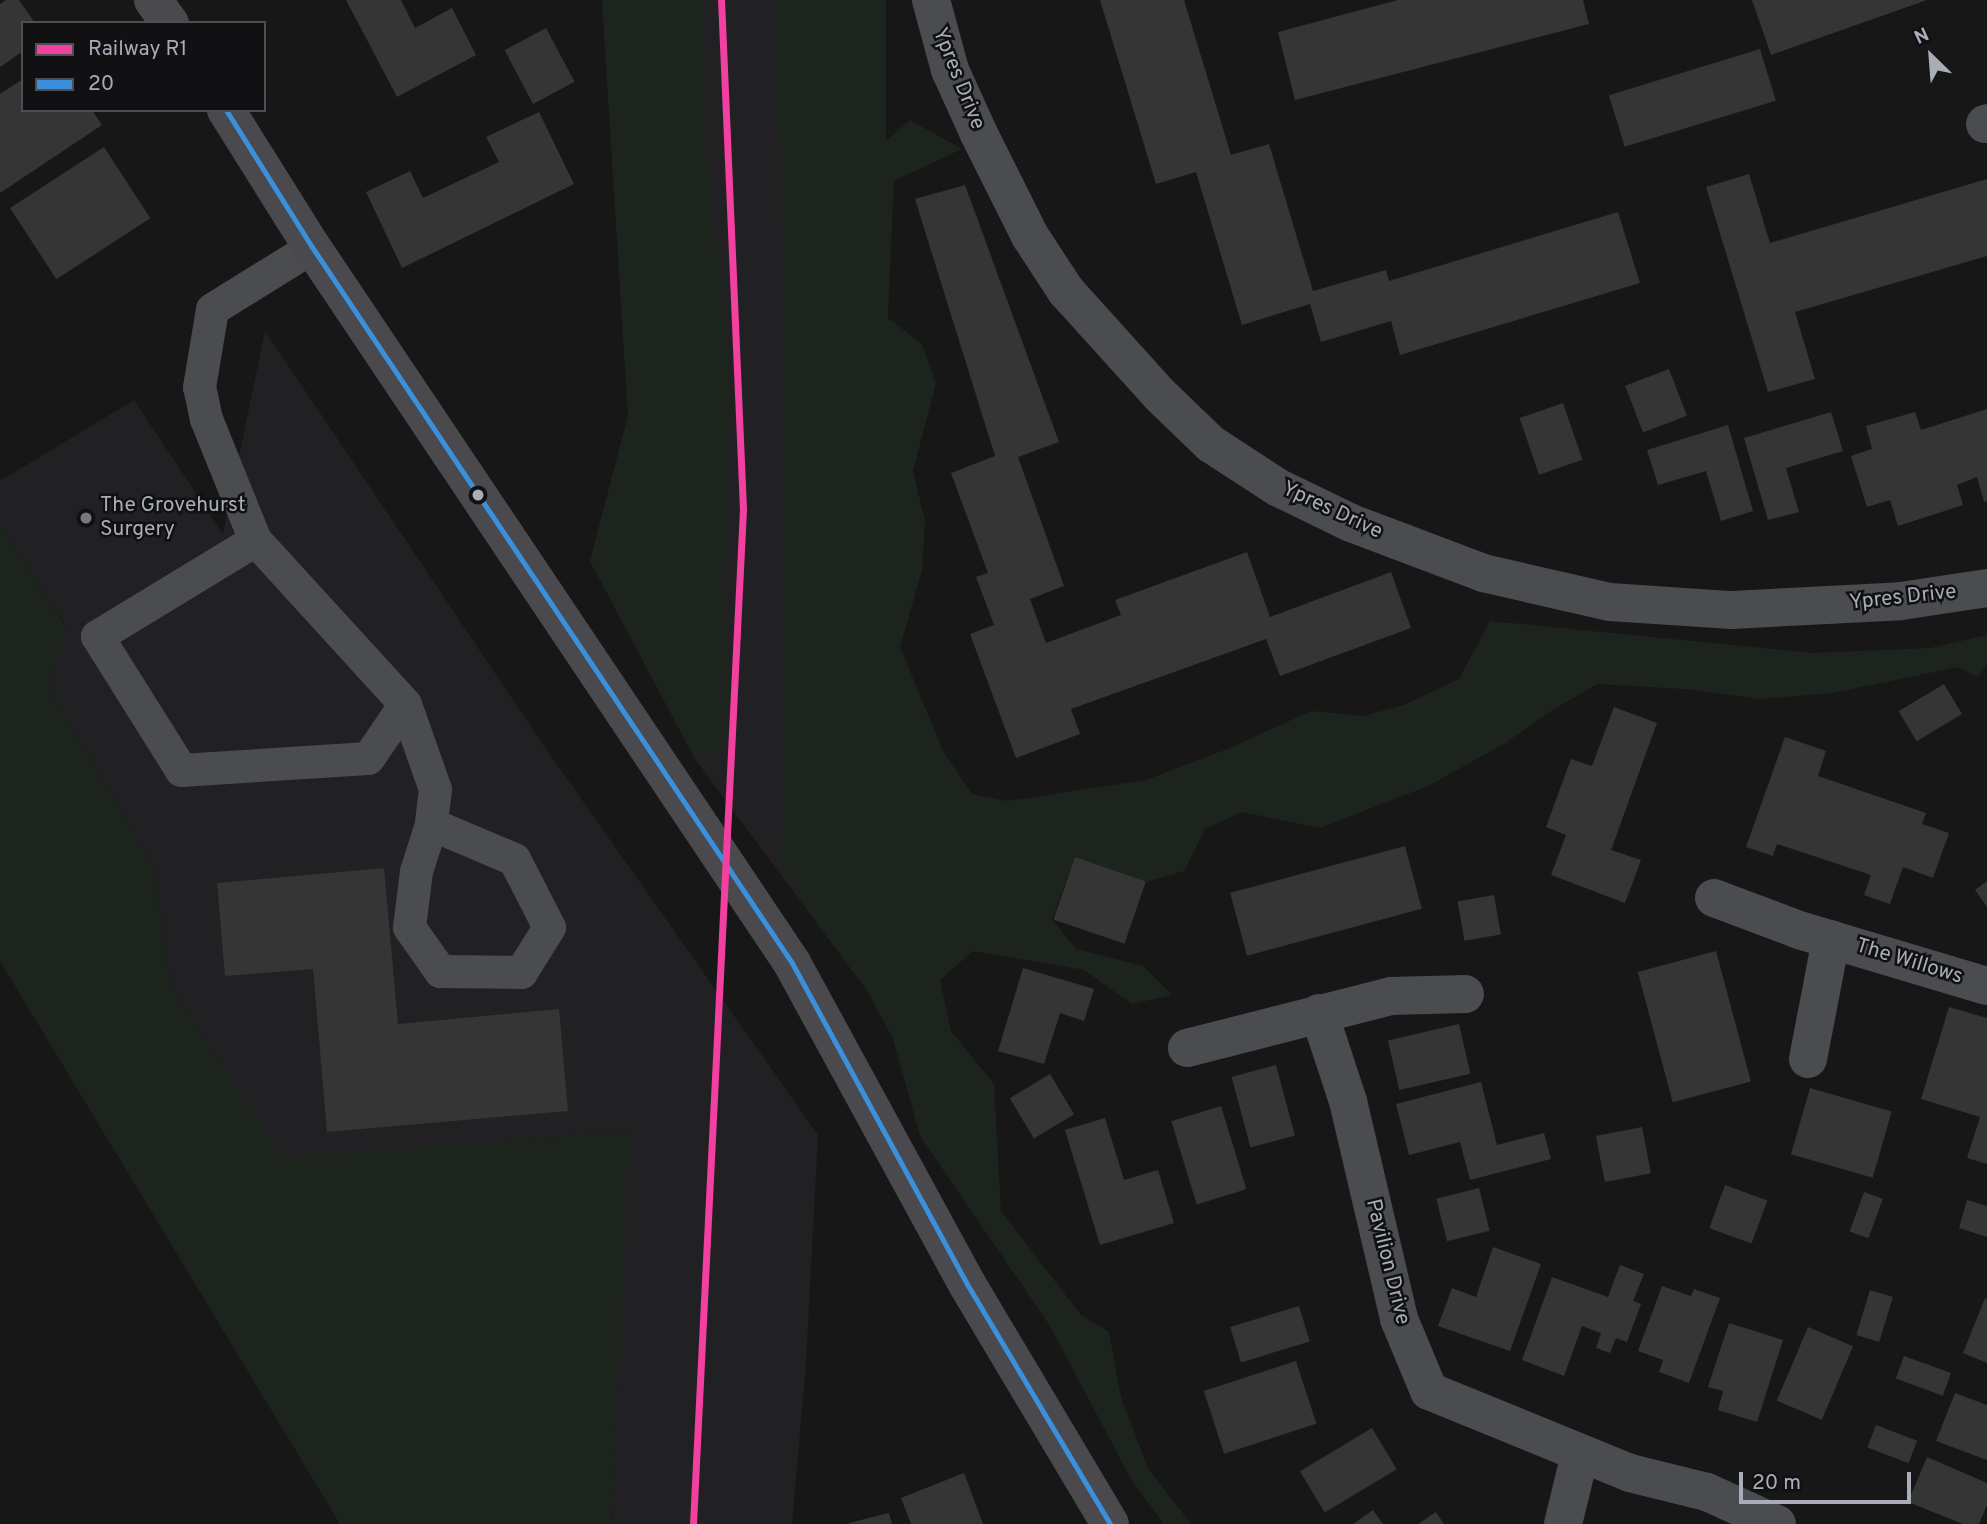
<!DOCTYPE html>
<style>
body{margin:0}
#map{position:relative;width:1987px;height:1524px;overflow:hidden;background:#171717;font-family:Overpass,sans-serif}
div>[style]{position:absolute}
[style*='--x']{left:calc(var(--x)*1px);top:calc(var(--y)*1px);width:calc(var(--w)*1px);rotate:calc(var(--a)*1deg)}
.built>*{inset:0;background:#212123}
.green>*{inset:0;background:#1d241e}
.building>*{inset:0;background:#353536;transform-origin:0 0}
.lane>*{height:33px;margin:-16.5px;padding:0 16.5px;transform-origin:16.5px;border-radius:16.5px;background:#4b4c50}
.street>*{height:38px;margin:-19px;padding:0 19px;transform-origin:19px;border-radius:19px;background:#4b4c50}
.secondary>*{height:38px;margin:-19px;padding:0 19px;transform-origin:19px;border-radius:19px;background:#4a4a4e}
.bus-1>*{height:5px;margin:-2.5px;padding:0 2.5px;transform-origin:2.5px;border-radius:2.5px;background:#3a90db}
.rail-1>*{height:7px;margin:-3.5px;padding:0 3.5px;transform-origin:3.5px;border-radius:3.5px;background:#f240a1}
.dots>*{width:19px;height:19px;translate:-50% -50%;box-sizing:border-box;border:4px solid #111113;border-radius:50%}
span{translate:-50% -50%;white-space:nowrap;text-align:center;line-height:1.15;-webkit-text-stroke:5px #111113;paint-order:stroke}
.street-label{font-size:21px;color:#a8adb8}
.poi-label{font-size:21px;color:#a8adb8}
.left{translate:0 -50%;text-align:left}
.legend{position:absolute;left:21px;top:21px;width:245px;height:91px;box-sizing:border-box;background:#111113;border:2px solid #4d4f55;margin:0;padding:9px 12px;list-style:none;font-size:21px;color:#a8adb8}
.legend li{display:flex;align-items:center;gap:14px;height:35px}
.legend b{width:35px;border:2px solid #4d4f55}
.north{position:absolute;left:1896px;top:21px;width:70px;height:70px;-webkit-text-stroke:5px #111113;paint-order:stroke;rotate:335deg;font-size:19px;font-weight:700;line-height:28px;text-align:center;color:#a8adb8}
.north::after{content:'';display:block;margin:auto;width:24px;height:32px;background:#a8adb8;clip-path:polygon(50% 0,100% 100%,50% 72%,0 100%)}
.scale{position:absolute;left:1739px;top:1472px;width:172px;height:32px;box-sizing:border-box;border:4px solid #a8adb8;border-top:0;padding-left:9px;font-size:21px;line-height:24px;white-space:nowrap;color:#a8adb8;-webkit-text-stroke:5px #111113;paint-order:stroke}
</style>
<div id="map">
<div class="built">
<div style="clip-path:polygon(602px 0,886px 0,833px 873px,812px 917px,695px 759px,590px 561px,628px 416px)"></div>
<div style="clip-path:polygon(265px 331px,544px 746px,818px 1135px,806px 1363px,792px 1524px,611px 1524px,629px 1131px,282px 1159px,171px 986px,153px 865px,48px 688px,65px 625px,0 525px,0 481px,134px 400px,223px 534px)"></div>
</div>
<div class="green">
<div style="clip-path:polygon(602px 0,703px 0,708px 166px,732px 390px,723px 588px,733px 686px,722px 751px,695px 759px,590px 561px,628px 416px)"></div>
<div style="clip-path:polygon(773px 0,886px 0,886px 141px,910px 120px,962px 149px,894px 181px,888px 318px,922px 344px,936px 383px,913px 471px,925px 521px,922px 570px,900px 647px,943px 751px,972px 794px,1007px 801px,1146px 780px,1230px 748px,1311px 711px,1363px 716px,1404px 705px,1459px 679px,1490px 621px,1813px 653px,1930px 648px,1987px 635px,1987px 665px,1977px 677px,1958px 667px,1833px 693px,1761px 699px,1685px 689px,1597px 684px,1551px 711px,1504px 744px,1428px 786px,1320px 828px,1242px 812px,1205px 829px,1184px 871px,1146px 882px,1075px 857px,1052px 919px,1076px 949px,1143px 966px,1172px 995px,1132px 1004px,1084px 970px,973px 951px,940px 980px,951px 1031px,994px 1084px,1001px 1211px,1081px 1315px,1109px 1332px,1121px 1397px,1148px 1468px,1191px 1524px,1164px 1524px,1131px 1479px,1050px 1326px,920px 1136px,893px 1039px,868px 992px,812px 917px,777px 854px,784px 831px,783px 221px)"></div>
<div style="clip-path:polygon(0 525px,65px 626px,48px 688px,153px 865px,171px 986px,282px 1158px,630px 1131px,611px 1524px,340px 1524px,0 961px)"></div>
</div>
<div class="building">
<div style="clip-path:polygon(6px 0,19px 0,35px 23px,23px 23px,23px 51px,0 67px,0 4px)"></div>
<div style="clip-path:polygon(346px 0,401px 0,415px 28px,452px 8px,476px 55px,397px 97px)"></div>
<div style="clip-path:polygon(1100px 0,1184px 0,1231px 155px,1269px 144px,1313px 291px,1386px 270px,1389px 281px,1618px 212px,1640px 283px,1400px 355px,1391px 321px,1321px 342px,1310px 304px,1242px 325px,1196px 172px,1156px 184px)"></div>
<div style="clip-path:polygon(1398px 0,1583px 0,1589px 24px,1295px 100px,1278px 32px)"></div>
<div style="clip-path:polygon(1752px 0,1927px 0,1771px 55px)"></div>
<div style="left:546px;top:28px;width:61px;height:47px;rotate:62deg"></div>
<div style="left:1760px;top:49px;width:54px;height:158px;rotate:73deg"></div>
<div style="clip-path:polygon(23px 79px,23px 110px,92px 110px,102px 125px,0 193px,0 94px)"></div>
<div style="clip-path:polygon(539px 112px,574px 184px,402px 268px,366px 192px,410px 171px,423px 198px,499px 162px,486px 137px)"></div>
<div style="left:104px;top:147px;width:85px;height:112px;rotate:57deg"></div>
<div style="clip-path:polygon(1749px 174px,1770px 243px,1987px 179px,1987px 256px,1795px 312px,1815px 379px,1768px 392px,1706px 187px)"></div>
<div style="clip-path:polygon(965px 185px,1059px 442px,1018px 457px,1064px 586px,1030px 599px,1046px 643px,1121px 615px,1115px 600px,1247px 552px,1270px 617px,1391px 572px,1411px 628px,1280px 676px,1266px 639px,1071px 709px,1080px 734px,1016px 758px,970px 634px,994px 625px,976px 577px,988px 573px,951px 473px,995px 456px,915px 199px)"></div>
<div style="left:1669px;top:369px;width:50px;height:47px;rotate:69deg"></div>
<div style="left:1563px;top:403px;width:60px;height:46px;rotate:71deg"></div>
<div style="clip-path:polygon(1987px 409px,1987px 501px,1984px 502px,1977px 477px,1957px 485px,1963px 505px,1898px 526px,1890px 500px,1867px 507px,1851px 456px,1872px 449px,1866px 426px,1915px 412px,1921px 430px)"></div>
<div style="clip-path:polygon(1831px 412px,1843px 451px,1786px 468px,1799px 512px,1768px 520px,1744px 438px)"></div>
<div style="clip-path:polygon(1728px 425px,1753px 511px,1721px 521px,1706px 471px,1658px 485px,1647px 450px)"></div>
<div style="left:1944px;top:684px;width:35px;height:53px;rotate:59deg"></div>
<div style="clip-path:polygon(1614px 707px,1657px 723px,1611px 850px,1641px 860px,1625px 903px,1551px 875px,1566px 835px,1546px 827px,1571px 759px,1592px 766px)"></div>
<div style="clip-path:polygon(1785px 737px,1826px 751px,1818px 776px,1926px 813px,1922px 824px,1949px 833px,1933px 878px,1903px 867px,1890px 904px,1864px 895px,1871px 875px,1777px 844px,1773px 856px,1746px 847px)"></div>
<div style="left:1405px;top:846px;width:65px;height:181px;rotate:75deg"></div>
<div style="left:1075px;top:857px;width:75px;height:66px;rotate:19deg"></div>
<div style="clip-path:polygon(384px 868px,398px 1024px,559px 1009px,568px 1111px,327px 1132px,313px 969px,225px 976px,217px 883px)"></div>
<div style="clip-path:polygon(1987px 881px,1987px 907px,1975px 890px)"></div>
<div style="left:1494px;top:895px;width:40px;height:37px;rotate:80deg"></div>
<div style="left:1716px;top:951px;width:135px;height:81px;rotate:75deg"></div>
<div style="clip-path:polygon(1023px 968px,1094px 989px,1084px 1021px,1060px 1013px,1044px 1064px,998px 1051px)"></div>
<div style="clip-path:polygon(1949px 1007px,1987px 1018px,1987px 1164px,1967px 1158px,1980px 1117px,1921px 1099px)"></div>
<div style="left:1459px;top:1024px;width:51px;height:73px;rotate:77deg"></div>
<div style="left:1276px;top:1065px;width:73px;height:46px;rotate:75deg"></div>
<div style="left:1050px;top:1074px;width:47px;height:47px;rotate:59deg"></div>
<div style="clip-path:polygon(1481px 1082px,1497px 1145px,1544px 1133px,1551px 1159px,1470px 1180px,1460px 1142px,1409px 1155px,1396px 1104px)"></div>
<div style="left:1810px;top:1088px;width:85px;height:69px;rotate:16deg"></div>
<div style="left:1221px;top:1106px;width:87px;height:52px;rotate:73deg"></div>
<div style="clip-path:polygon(1105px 1118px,1124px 1180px,1158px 1170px,1174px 1223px,1100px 1245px,1065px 1130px)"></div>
<div style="left:1642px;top:1127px;width:47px;height:47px;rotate:79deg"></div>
<div style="left:1725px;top:1185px;width:45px;height:46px;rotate:20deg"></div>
<div style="left:1479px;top:1188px;width:44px;height:44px;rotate:76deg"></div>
<div style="left:1864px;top:1192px;width:20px;height:42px;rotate:20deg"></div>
<div style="clip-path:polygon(1967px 1200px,1987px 1206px,1987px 1237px,1959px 1228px)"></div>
<div style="clip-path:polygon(1493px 1247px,1541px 1264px,1510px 1351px,1438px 1326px,1452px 1288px,1476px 1297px)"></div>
<div style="clip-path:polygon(1620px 1265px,1644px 1274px,1633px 1301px,1641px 1304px,1627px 1342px,1616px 1338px,1610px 1353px,1596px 1348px,1601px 1333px,1582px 1326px,1564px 1376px,1522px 1360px,1552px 1277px,1608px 1297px)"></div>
<div style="clip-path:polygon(1662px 1286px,1691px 1296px,1694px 1289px,1720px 1298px,1689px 1383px,1659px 1372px,1663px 1360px,1638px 1351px)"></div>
<div style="left:1870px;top:1290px;width:24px;height:47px;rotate:17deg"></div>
<div style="clip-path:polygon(1985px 1298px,1987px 1299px,1987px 1363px,1963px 1353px)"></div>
<div style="left:1299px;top:1306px;width:37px;height:72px;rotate:73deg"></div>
<div style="clip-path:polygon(1729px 1323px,1783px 1340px,1757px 1422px,1718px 1410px,1723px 1391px,1708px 1387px)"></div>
<div style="left:1808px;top:1327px;width:49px;height:80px;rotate:23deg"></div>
<div style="left:1904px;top:1356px;width:50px;height:24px;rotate:20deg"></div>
<div style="left:1296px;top:1361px;width:66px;height:97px;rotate:72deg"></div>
<div style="clip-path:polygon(1955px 1393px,1987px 1405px,1987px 1460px,1936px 1441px)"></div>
<div style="left:1876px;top:1425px;width:44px;height:24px;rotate:21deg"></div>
<div style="left:1372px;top:1428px;width:48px;height:84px;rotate:59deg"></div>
<div style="clip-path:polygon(1927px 1457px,1987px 1483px,1987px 1505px,1979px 1524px,1963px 1524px,1908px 1502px)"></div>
<div style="clip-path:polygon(964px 1473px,983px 1524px,911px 1524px,901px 1498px)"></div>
<div style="clip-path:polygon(1373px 1510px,1383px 1524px,1353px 1524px)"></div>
<div style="clip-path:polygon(1436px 1512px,1444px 1524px,1418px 1524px)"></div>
<div style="clip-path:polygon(889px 1513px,892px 1524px,849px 1524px,849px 1523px)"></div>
</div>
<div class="lane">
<div style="--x:255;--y:540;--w:185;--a:148.7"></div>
<div style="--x:97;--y:636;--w:158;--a:57.9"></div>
<div style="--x:181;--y:770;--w:187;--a:-3.7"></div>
<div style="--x:368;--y:758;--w:65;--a:-55.6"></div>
<div style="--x:405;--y:704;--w:222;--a:-132.4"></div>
<div style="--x:255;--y:540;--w:131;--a:-112"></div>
<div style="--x:206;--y:419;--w:33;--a:-102"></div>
<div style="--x:199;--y:387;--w:79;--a:-80.5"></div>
<div style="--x:212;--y:309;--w:118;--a:-31.8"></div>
<div style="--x:405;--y:704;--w:90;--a:70.6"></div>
<div style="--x:435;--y:789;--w:35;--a:97"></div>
<div style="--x:431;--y:824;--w:49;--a:107.7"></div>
<div style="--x:416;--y:871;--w:56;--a:97.1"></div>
<div style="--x:409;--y:927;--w:54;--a:54.8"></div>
<div style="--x:440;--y:971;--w:81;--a:0.7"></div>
<div style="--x:521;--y:972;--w:53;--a:-58.1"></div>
<div style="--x:549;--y:927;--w:76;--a:-117.2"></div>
<div style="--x:514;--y:859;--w:90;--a:-157.1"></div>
</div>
<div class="street">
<div style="--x:931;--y:0;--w:73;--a:74.8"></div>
<div style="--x:950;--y:70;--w:70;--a:65.6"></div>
<div style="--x:979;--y:134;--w:114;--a:63.4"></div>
<div style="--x:1030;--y:236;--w:66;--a:56.8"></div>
<div style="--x:1066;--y:291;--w:140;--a:47.9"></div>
<div style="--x:1160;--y:395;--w:71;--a:43.9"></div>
<div style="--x:1211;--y:444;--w:79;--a:33.1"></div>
<div style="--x:1277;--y:487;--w:82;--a:25.9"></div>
<div style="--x:1351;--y:523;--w:141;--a:20.7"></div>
<div style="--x:1483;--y:573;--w:130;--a:12.9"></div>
<div style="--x:1610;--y:602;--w:122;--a:3.8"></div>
<div style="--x:1732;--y:610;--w:169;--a:-3"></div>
<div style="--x:1901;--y:601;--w:87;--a:-8.6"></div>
<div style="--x:1985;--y:124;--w:2;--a:-27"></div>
<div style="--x:1714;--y:898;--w:91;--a:20.6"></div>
<div style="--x:1799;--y:930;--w:196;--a:16.6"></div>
<div style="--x:1319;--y:1013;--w:93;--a:71.8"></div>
<div style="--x:1348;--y:1101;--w:224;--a:76.8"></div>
<div style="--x:1399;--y:1319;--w:78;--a:67.4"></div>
<div style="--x:1429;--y:1391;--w:217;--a:22.2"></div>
<div style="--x:1630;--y:1473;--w:79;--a:13.9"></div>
<div style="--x:1707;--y:1492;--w:77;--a:24.6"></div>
<div style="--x:1187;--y:1048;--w:211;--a:-14.3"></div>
<div style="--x:1391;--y:996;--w:74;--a:-1.5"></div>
<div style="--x:1808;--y:1059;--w:122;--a:-79.1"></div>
<div style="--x:1563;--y:1524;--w:72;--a:-76.3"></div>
</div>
<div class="secondary">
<div style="--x:153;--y:0;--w:29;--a:54"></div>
<div style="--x:226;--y:110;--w:162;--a:57.9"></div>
<div style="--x:312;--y:247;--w:862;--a:56.16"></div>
<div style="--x:792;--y:963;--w:366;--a:61.4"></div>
<div style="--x:967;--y:1284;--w:279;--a:59.2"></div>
</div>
<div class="bus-1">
<div style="--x:226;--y:110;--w:162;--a:57.9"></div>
<div style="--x:312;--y:247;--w:862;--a:56.16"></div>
<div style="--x:792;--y:963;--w:366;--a:61.4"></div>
<div style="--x:967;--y:1284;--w:279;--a:59.2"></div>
</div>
<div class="rail-1">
<div style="--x:693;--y:1524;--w:1016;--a:-87.18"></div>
<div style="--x:743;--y:509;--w:509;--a:-92.47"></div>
</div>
<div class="dots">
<div style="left:478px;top:495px;background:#a8adb8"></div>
<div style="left:86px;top:518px;background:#757880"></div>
</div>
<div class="street-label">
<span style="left:958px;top:79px;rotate:68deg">Ypres Drive</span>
<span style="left:1332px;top:511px;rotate:25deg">Ypres Drive</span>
<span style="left:1903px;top:598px;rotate:-6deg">Ypres Drive</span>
<span style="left:1909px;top:962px;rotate:17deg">The Willows</span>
<span style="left:1387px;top:1262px;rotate:76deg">Pavilion Drive</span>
</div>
<div class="poi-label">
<span class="left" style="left:100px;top:518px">The Grovehurst<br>Surgery</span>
</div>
<ul class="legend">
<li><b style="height:9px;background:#f240a1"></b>Railway R1</li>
<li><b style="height:9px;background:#3a90db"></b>20</li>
</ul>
<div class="north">N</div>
<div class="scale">20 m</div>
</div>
